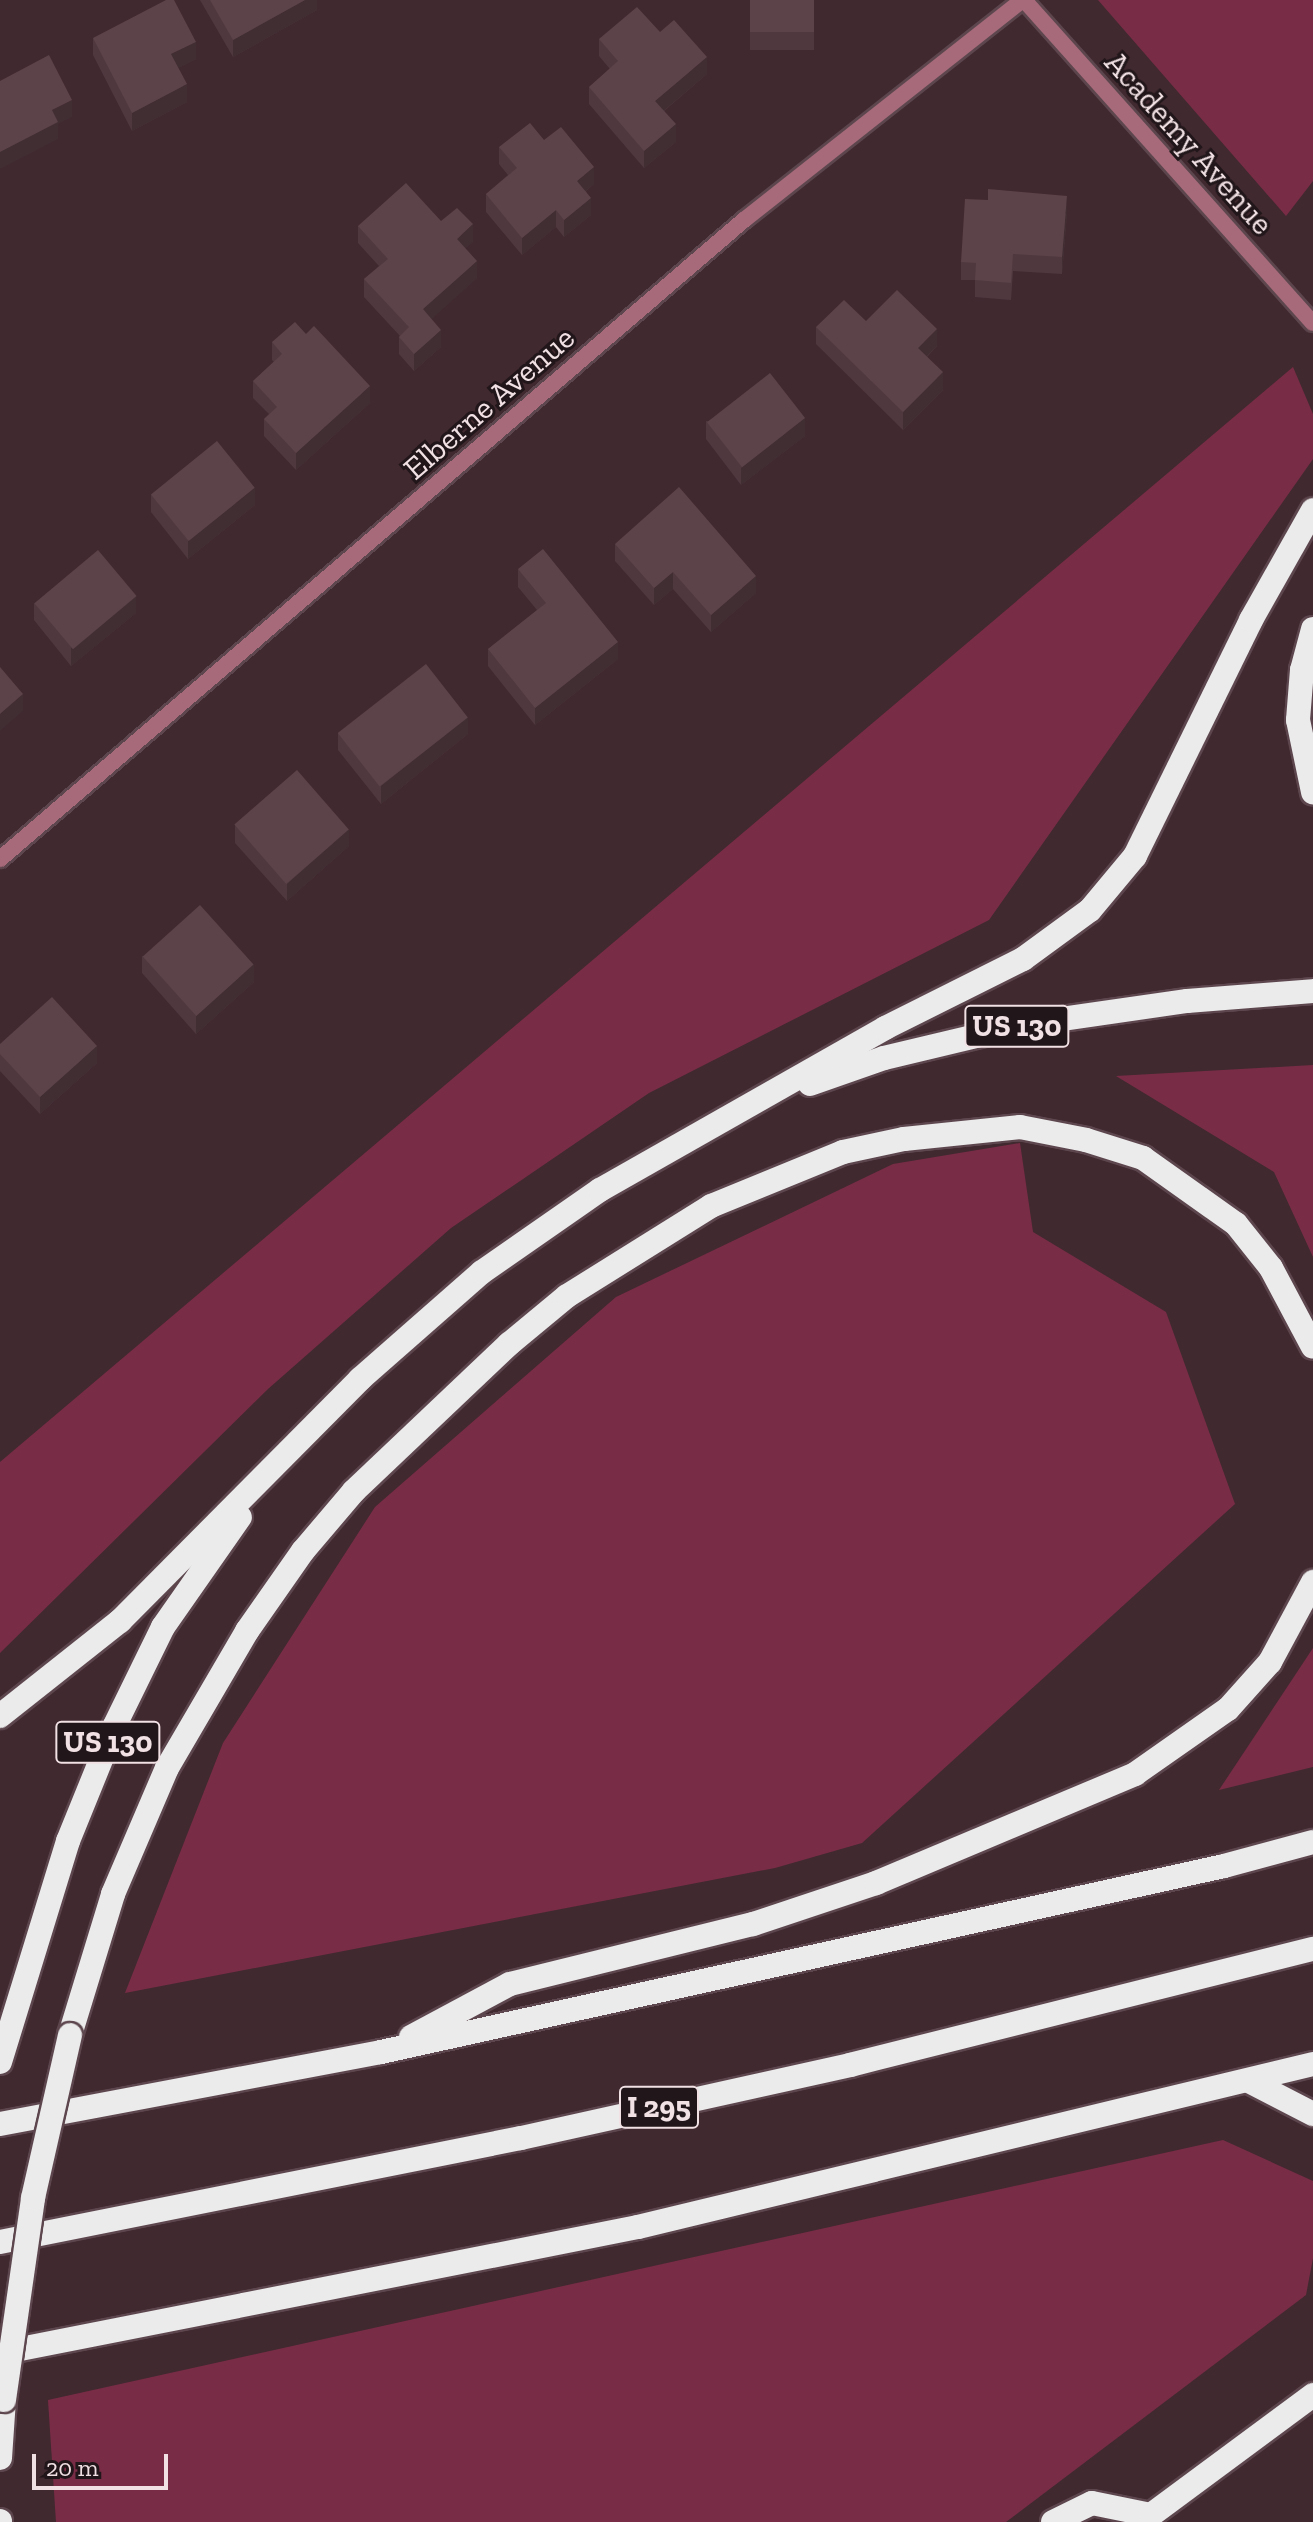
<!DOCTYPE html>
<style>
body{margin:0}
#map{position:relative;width:1313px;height:2522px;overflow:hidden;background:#412930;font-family:"Zilla Slab",serif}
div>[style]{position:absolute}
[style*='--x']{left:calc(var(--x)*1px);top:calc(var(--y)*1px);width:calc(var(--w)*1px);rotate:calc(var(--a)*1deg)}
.green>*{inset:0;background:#792c46}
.roads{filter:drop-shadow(2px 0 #5d464d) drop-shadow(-2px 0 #5d464d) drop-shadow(0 2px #5d464d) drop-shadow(0 -2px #5d464d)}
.minor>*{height:16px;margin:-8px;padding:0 8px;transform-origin:8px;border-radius:8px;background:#a76a7b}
.motorway>*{height:24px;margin:-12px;padding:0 12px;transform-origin:12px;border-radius:12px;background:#ebebeb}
.bridges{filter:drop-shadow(2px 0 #5d464d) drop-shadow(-2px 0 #5d464d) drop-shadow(0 2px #5d464d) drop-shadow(0 -2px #5d464d)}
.motorway-bridge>*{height:24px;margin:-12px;padding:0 12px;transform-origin:12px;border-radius:12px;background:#ebebeb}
.wall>*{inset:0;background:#4f393f;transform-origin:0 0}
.shaded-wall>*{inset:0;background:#402e33}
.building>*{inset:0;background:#5c4249;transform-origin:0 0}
span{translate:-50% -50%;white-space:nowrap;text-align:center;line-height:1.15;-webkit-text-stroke:6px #211619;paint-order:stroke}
.shield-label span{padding:2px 6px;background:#211619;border:2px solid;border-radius:6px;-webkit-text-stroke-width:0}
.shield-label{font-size:30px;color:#f1e1e5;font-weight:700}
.street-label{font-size:32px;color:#f1e1e5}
.scale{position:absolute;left:32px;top:2454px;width:136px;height:36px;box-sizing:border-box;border:4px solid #f1e1e5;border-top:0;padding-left:10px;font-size:24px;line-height:28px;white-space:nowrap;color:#f1e1e5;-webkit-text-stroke:6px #211619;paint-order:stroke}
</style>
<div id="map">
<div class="green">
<div style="clip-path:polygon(1098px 0,1313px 0,1313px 181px,1286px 216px)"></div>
<div style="clip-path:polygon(1293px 367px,1313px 414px,1313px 459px,989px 920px,649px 1093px,451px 1228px,268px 1389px,0 1653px,0 1462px)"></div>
<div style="clip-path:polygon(1313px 1065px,1313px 1257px,1274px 1172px,1116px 1076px)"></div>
<div style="clip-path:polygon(1020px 1143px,1033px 1232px,1166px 1312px,1235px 1504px,862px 1843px,775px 1868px,125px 1993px,223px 1743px,375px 1507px,616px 1297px,893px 1164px)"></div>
<div style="clip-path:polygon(1313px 1648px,1313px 1767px,1219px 1790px)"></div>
<div style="clip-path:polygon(1223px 2140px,1313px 2181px,1313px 2258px,1306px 2295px,1006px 2522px,56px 2522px,48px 2400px)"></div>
</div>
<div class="roads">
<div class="minor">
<div style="--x:1024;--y:0;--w:433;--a:48.2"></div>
<div style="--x:0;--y:859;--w:981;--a:-40.66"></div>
<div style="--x:744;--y:220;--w:355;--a:-38.3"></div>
</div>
<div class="motorway">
<div style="--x:1313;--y:629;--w:42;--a:105"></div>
<div style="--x:1302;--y:670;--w:50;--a:94.6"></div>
<div style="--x:1298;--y:720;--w:74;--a:78.2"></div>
<div style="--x:810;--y:1084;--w:78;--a:-19.4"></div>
<div style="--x:884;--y:1058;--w:147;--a:-13.4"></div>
<div style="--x:1027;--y:1024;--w:162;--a:-8.2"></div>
<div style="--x:1187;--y:1001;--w:126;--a:-4.5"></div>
<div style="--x:0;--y:1716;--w:153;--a:-38.4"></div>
<div style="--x:120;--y:1621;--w:341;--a:-45.2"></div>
<div style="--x:360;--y:1379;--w:162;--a:-41.3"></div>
<div style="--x:482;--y:1272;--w:144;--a:-34.8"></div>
<div style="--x:600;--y:1190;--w:328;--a:-29.6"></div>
<div style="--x:885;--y:1028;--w:154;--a:-26.6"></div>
<div style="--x:1023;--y:959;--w:83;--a:-36.2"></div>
<div style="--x:1090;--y:910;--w:70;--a:-50.2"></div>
<div style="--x:1135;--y:856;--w:263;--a:-63.8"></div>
<div style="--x:1251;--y:620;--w:126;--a:-60.6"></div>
<div style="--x:70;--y:2035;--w:147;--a:-73"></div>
<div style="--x:113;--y:1894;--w:137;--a:-66.8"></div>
<div style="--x:167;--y:1768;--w:159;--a:-59.7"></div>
<div style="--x:247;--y:1631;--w:98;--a:-55"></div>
<div style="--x:303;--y:1551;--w:79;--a:-49.6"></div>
<div style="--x:354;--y:1491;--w:214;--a:-43.5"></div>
<div style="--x:509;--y:1344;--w:75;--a:-39.6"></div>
<div style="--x:567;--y:1296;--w:170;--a:-32"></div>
<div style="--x:711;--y:1206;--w:143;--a:-22.2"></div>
<div style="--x:843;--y:1152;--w:62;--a:-12"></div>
<div style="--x:904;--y:1139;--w:117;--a:-5.9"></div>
<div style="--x:1020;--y:1127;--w:67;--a:11.1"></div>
<div style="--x:1086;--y:1140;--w:60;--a:17.5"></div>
<div style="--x:1143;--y:1158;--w:114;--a:35.4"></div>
<div style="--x:1236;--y:1224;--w:56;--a:51.5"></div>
<div style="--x:1271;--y:1268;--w:89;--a:62"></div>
<div style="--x:411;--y:2037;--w:112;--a:-28.2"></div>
<div style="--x:510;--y:1984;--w:250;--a:-13.9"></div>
<div style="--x:753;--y:1924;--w:130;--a:-18.4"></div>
<div style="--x:876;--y:1883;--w:281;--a:-22.8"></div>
<div style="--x:1135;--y:1774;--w:113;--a:-35"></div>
<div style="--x:1228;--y:1709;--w:63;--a:-48.2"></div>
<div style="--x:1270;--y:1662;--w:91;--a:-61.7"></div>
<div style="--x:0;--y:2062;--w:231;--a:-72.9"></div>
<div style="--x:68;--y:1841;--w:125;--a:-67.9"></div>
<div style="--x:115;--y:1725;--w:109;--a:-63.9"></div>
<div style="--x:163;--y:1627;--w:134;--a:-55"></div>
<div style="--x:1249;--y:2081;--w:72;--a:27.3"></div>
<div style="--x:0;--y:2124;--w:388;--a:-10.7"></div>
<div style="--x:381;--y:2052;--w:863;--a:-12.44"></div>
<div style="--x:1224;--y:1866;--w:92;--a:-15.1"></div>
<div style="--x:0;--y:2242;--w:531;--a:-11.29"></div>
<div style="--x:521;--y:2138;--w:337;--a:-12.5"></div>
<div style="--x:850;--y:2065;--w:477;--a:-14.1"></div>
<div style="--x:0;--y:2353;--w:650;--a:-11.17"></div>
<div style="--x:638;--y:2227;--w:694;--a:-13.58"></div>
<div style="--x:0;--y:2458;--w:58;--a:-86.1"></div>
<div style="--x:0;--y:2521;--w:1;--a:90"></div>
<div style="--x:1053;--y:2522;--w:43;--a:-26"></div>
<div style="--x:1092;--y:2503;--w:60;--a:11.5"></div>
<div style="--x:1151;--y:2515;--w:202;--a:-36.5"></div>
</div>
</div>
<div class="bridges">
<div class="motorway-bridge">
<div style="--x:4;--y:2400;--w:204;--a:-81.8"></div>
<div style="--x:33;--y:2198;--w:167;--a:-77.2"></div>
</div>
</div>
<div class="wall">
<div style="clip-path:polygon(200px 0,317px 0,317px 10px,233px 57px)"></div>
<div style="left:750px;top:0;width:64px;height:50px"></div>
<div style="clip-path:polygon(93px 38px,196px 59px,178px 68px,187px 102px,132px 131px,93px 55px)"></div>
<div style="clip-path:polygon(599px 39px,707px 74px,664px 111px,676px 142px,644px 168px,589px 104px,589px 87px,610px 69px,599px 56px)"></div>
<div style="clip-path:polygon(544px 140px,594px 184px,586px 191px,591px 215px,564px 237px,556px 227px,522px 255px,486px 212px,486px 194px,508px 175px,499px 164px,499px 147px)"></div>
<div style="clip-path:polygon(1067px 213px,1062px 274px,1013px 271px,1011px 300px,975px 297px,975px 280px,961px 280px,961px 262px)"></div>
<div style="clip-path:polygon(441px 221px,473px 242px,465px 248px,477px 278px,431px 319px,441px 347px,414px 371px,399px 354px,399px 337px,400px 336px,364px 297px,364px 279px,379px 266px,358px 243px,358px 226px)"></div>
<div style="clip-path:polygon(866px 321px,937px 346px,927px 357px,943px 390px,903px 430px,816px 344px,816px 327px)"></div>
<div style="clip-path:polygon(306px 334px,370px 403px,296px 470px,264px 436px,264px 419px,269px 414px,253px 398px,253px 381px,274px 362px,272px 360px,272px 342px)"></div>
<div style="clip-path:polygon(706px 421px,805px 436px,741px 485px,706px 439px)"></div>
<div style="clip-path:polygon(151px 495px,255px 505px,188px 559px,151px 512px)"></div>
<div style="clip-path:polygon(615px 544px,756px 593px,711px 632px,673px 589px,654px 605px,615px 561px)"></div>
<div style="clip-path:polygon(518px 569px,618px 659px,535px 725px,488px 666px,488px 649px,537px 610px,518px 587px)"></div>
<div style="clip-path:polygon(34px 603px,136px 613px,71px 666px,34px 620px)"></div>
<div style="clip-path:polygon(338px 733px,468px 734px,381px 804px,338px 750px)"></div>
<div style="clip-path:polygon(235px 825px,349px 846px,287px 901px,235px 843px)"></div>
<div style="clip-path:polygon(142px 956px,254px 982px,196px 1034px,142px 973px)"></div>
<div style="clip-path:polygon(0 1044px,97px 1063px,40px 1114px,0 1071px)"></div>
</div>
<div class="shaded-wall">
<div style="clip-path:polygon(305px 0,317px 0,317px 10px,233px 57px,233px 40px)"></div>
<div style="clip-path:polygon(196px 42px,196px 59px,171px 72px,171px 54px)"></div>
<div style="clip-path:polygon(707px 57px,707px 74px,655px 118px,655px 101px)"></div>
<div style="clip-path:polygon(187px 84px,187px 102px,132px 131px,132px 113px)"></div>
<div style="clip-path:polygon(72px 100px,72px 117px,58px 124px,58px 139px,0 169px,0 152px,52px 110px)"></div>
<div style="clip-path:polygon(676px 124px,676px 142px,644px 168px,644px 151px)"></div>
<div style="clip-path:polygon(594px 167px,594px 184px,577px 198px,577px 181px)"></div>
<div style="clip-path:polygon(1067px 196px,1067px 213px,1062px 274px,1062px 257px)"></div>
<div style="clip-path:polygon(591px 198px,591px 215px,564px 237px,564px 220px)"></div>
<div style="clip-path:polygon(556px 210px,556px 227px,522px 255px,522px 238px)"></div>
<div style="clip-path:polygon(473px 224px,473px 242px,457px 256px,457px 239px)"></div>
<div style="clip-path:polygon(477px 261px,477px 278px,423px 327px,423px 309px)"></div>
<div style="clip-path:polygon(937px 329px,937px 346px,918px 365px,918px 348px)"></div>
<div style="clip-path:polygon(441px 330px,441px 347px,414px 371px,414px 354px)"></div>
<div style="clip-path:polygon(943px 372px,943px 390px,903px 430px,903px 412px)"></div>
<div style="clip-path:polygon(370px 386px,370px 403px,296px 470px,296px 453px)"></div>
<div style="clip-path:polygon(805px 418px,805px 436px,741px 485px,741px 468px)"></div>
<div style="clip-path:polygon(255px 488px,255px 505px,188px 559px,188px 541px)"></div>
<div style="clip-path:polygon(673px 572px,673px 589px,654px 605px,654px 588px)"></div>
<div style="clip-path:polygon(756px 576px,756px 593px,711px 632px,711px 615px)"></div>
<div style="clip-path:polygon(136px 596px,136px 613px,71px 666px,71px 648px)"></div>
<div style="clip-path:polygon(618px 642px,618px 659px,535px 725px,535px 708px)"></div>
<div style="clip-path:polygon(23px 694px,23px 711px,0 731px,0 714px)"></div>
<div style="clip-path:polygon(468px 717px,468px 734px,381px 804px,381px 786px)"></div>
<div style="clip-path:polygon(349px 829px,349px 846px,287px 901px,287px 884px)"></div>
<div style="clip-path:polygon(254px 964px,254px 982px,196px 1034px,196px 1016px)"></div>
<div style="clip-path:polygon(97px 1046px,97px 1063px,40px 1114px,40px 1097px)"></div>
</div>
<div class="building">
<div style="clip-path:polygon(166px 0,174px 0,196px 42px,171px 54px,187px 84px,132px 113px,93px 38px)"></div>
<div style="clip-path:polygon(210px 0,305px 0,233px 40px)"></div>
<div style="left:750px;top:0;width:64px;height:32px"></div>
<div style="clip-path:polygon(637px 7px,660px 32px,674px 20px,707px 57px,655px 101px,676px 124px,644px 151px,589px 87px,618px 61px,599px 39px)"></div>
<div style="clip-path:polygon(49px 55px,72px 100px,52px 110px,58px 122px,0 152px,0 81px)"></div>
<div style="clip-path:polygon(530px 123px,544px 140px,561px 127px,594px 167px,577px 181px,591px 198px,564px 220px,556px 210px,522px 238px,486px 194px,517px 168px,499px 147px)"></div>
<div style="clip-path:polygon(406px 183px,441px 221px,457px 208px,473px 224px,457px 239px,477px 261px,423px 309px,441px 330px,414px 354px,399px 337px,409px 327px,364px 279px,388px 259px,358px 226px)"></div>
<div style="clip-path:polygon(988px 189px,1067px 196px,1062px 257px,1013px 254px,1011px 283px,975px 280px,976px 263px,961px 262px,965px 199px,988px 200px)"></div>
<div style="clip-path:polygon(897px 290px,937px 329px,918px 348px,943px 372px,903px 412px,816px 327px,844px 300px,866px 321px)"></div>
<div style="clip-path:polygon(295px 322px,306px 334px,314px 326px,370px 386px,296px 453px,264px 419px,277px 407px,253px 381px,282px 354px,272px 342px)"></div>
<div style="left:770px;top:373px;width:57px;height:80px;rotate:52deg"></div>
<div style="left:217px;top:441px;width:60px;height:85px;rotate:51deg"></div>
<div style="clip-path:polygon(679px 487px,756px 576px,711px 615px,673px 572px,654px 588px,615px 544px)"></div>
<div style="clip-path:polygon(543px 549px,618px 642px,535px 708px,488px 649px,546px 603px,518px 569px)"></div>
<div style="left:98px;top:550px;width:60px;height:83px;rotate:50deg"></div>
<div style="left:426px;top:664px;width:68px;height:112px;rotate:52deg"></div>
<div style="clip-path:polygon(0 667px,23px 694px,0 714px)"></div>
<div style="left:297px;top:770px;width:79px;height:83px;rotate:49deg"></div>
<div style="left:200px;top:905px;width:80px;height:77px;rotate:48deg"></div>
<div style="clip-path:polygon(52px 997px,97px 1046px,40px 1097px,0 1054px,0 1044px)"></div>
</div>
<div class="shield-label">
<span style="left:1017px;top:1026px">US 130</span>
<span style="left:108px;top:1742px">US 130</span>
<span style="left:659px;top:2107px">I 295</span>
</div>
<div class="street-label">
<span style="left:1189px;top:143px;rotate:48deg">Academy Avenue</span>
<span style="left:489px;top:403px;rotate:-41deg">Elberne Avenue</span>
</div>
<div class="scale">20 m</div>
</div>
